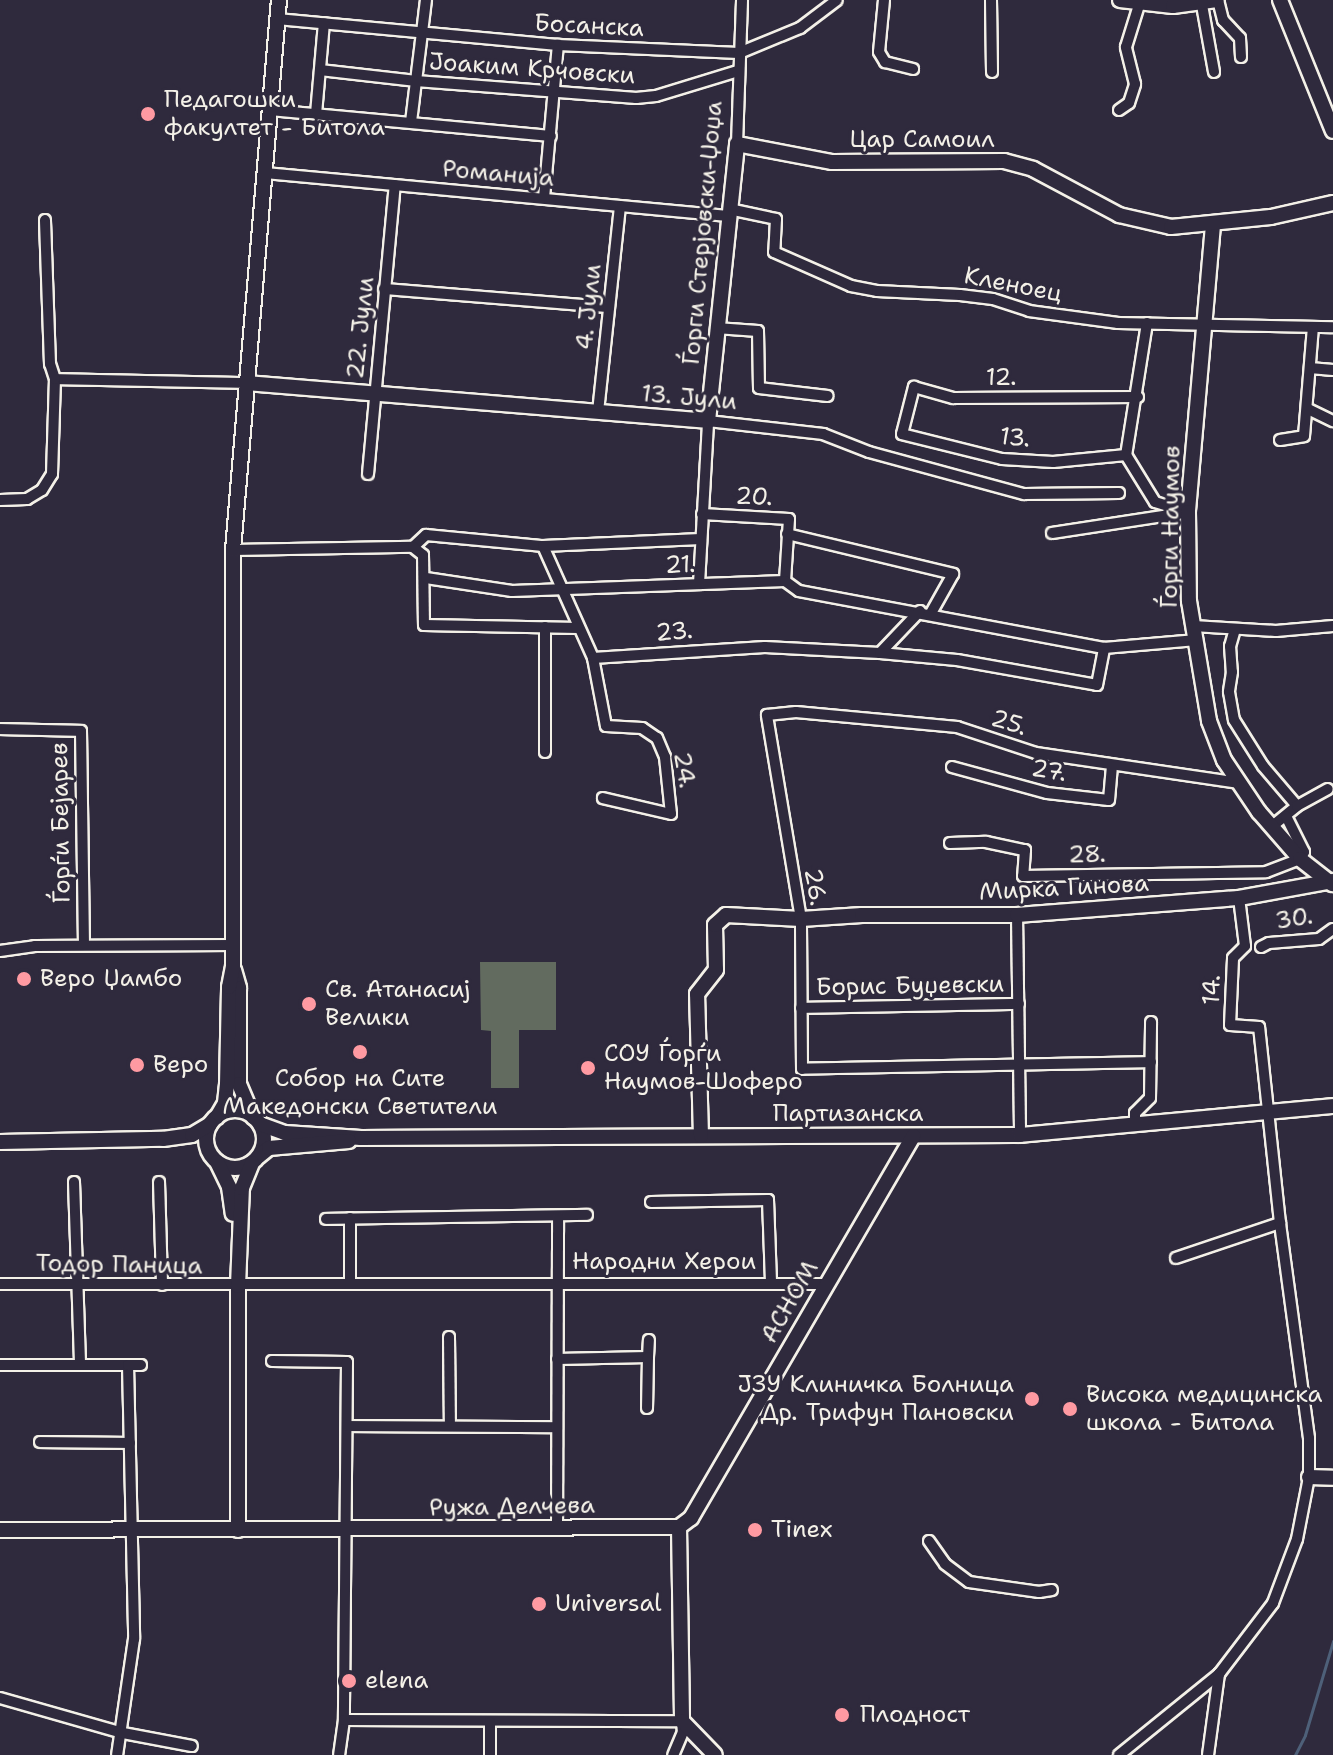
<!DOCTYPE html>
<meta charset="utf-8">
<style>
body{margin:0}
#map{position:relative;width:1333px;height:1755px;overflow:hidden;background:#2f2a3d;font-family:"Shantell Sans",sans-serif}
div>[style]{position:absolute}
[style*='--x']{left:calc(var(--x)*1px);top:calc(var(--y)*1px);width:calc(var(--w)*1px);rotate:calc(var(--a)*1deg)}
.green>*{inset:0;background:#626b5f}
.stream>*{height:3px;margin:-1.5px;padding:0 1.5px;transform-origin:1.5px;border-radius:1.5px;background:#4e6079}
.roads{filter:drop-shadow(2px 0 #f4f1e8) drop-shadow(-2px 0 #f4f1e8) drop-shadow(0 2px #f4f1e8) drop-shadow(0 -2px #f4f1e8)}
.street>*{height:10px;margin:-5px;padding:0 5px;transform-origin:5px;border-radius:5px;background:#2f2a3d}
.secondary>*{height:14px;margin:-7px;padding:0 7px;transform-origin:7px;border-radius:7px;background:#2f2a3d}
.secondary>.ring{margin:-7px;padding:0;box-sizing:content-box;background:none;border:14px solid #2f2a3d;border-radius:50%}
.dots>*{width:22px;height:22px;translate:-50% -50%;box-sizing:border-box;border:4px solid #2f2a3d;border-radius:50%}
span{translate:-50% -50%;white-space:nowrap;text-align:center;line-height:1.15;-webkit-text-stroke:6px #2f2a3d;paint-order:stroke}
.street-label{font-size:24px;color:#f4f1e8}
.poi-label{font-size:24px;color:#f4f1e8}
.left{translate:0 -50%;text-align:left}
.right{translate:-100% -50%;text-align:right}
</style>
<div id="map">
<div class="green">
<div style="clip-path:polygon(480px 962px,556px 962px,556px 1030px,519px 1030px,519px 1088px,491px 1088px,491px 1031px,481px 1030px)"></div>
</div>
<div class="stream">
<div style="--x:1295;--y:1755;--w:22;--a:-63"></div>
<div style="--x:1305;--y:1735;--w:98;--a:-73.4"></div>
</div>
<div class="roads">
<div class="street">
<div style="--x:884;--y:0;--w:52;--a:95.5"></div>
<div style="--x:879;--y:52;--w:12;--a:59"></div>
<div style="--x:885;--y:62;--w:29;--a:14"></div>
<div style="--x:991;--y:0;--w:72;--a:89.2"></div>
<div style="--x:1218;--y:0;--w:21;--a:76"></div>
<div style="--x:1223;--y:20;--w:25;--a:47"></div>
<div style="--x:1240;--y:38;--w:19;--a:87"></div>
<div style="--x:1202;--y:5;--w:68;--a:79.8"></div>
<div style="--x:277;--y:19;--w:282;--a:5.3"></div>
<div style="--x:558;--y:45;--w:181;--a:2.5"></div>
<div style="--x:739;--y:53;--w:66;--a:-22.3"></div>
<div style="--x:800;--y:28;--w:46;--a:-37.1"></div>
<div style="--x:320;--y:70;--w:97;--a:6.5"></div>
<div style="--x:416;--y:81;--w:221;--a:4.4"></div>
<div style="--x:636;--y:98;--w:20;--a:-6"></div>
<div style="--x:656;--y:96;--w:86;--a:-17"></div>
<div style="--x:270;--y:110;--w:282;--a:5.3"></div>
<div style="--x:1119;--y:110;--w:12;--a:-35"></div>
<div style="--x:1129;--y:103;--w:20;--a:-72"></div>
<div style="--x:1135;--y:84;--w:38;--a:-104"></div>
<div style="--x:1126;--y:47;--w:44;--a:-72.8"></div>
<div style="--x:316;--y:114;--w:91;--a:-85"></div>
<div style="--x:411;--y:122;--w:123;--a:-83"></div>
<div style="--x:737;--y:144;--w:144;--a:-88"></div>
<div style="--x:265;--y:173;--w:465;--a:5.3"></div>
<div style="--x:544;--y:198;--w:154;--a:-84.8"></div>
<div style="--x:729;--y:209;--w:48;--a:12"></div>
<div style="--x:776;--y:219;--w:33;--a:93"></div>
<div style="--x:774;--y:252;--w:84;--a:23.8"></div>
<div style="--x:851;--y:286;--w:26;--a:11"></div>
<div style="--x:877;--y:291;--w:83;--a:2.8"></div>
<div style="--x:960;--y:295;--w:33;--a:7"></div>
<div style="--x:993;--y:299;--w:38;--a:18"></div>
<div style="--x:1029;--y:311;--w:90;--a:7.7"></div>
<div style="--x:1118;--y:323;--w:215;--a:1.1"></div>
<div style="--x:384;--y:289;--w:225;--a:4.6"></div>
<div style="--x:1147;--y:323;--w:134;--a:99"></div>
<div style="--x:1126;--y:455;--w:55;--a:58.3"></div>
<div style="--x:1155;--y:502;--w:34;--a:17"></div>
<div style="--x:716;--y:328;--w:42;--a:4.1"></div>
<div style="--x:758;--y:331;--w:57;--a:89"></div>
<div style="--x:759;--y:388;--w:69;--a:6.6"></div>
<div style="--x:1310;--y:368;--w:23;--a:5"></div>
<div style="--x:55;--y:379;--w:192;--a:1.2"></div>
<div style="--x:1308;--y:409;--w:28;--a:26"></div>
<div style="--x:598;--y:412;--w:207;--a:-83.9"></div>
<div style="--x:1280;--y:440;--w:24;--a:-9"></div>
<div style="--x:1304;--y:436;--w:109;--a:-85.3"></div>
<div style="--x:1126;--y:455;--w:73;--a:174.5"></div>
<div style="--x:1053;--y:462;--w:51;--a:-176.6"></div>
<div style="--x:1002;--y:459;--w:103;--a:-166"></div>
<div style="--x:902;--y:434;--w:49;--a:-75.7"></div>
<div style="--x:914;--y:387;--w:41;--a:15.8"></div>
<div style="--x:953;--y:398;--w:185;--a:-0.3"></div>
<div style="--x:368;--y:474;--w:290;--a:-84.7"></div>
<div style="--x:0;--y:500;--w:27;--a:-2"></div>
<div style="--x:27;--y:499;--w:17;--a:-31"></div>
<div style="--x:42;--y:490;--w:19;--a:-58"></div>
<div style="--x:52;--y:474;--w:95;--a:-88.2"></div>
<div style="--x:55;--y:379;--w:16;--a:-108"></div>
<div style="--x:50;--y:364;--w:144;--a:-92"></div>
<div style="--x:702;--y:514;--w:87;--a:3.3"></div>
<div style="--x:789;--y:519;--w:62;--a:93.7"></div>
<div style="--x:1052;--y:533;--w:132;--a:-8.7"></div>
<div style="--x:787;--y:534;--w:171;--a:13.5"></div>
<div style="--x:953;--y:574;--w:45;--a:119.4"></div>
<div style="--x:543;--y:546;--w:123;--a:65.9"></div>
<div style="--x:593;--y:658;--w:69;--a:79.2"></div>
<div style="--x:606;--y:726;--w:36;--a:3"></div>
<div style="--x:642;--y:728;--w:18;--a:34"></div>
<div style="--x:657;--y:738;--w:21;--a:67"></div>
<div style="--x:665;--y:757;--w:57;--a:84"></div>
<div style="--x:671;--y:814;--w:70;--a:-166.8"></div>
<div style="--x:413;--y:547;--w:18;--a:-43"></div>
<div style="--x:426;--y:535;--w:118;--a:5.4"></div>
<div style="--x:543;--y:546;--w:158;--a:-2.5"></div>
<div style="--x:233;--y:550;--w:180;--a:-1"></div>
<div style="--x:413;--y:547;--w:13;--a:39"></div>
<div style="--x:423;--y:555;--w:70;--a:89.2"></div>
<div style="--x:424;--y:625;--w:154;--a:1.1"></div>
<div style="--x:426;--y:578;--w:87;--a:8.6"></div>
<div style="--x:512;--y:591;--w:273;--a:-2.1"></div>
<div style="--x:785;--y:581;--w:17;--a:36"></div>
<div style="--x:799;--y:591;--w:310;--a:10.6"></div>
<div style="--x:1104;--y:648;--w:93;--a:-4.9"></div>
<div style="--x:699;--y:584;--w:163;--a:-86.8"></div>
<div style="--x:708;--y:421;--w:116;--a:6.4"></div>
<div style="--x:823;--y:434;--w:49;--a:21.4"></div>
<div style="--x:869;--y:452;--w:161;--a:15.2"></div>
<div style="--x:1024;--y:494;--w:95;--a:-0.6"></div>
<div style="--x:1193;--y:626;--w:83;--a:3.4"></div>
<div style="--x:1276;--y:631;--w:57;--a:-5"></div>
<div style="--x:1235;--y:629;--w:18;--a:106"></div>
<div style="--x:1230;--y:646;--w:26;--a:86"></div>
<div style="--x:1232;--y:672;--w:20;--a:99"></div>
<div style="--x:1229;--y:692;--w:28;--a:80"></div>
<div style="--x:1234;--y:720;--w:54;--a:57.8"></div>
<div style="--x:1263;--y:766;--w:52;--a:49.6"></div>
<div style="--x:1297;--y:806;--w:33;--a:141"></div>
<div style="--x:880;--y:653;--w:58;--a:-46.4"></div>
<div style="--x:593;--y:658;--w:172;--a:-3.7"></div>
<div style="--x:765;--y:647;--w:115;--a:3"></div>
<div style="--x:880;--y:653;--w:77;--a:5.2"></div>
<div style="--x:957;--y:660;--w:142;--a:10.1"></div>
<div style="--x:1097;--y:685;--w:38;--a:-79"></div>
<div style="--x:0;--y:729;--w:81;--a:1.4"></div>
<div style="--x:81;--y:731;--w:214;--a:89.2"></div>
<div style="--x:545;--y:752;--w:125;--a:-90"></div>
<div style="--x:952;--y:767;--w:98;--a:15.3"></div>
<div style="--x:1047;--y:793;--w:62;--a:6.4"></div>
<div style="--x:1109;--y:800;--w:33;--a:-85"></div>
<div style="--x:1297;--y:806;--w:35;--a:-29"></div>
<div style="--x:950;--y:843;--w:36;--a:-2"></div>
<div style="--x:986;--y:842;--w:40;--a:12"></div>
<div style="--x:1025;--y:850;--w:26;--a:94"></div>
<div style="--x:1023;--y:876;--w:243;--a:-0.9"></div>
<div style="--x:1266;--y:872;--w:36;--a:-21"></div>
<div style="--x:1300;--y:859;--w:8;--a:-60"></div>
<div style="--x:1304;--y:852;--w:40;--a:-116.6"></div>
<div style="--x:1017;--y:915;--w:220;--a:89.2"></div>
<div style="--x:1261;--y:947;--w:9;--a:-27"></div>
<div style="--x:1269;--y:943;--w:50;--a:-4.6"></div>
<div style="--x:1319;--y:939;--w:17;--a:-36"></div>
<div style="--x:0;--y:951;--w:35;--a:-8"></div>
<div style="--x:35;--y:946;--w:198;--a:-0.3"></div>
<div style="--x:801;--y:1008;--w:218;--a:-1.1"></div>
<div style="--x:1151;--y:1062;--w:349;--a:178.9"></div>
<div style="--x:802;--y:1069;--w:150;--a:-90.4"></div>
<div style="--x:801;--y:919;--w:207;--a:-99.5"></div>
<div style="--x:767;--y:715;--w:29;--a:-6"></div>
<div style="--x:796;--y:712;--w:162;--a:5.3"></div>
<div style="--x:957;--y:727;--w:83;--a:18.2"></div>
<div style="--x:1036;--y:753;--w:204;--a:8.4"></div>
<div style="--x:1135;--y:1124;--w:11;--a:-90"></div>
<div style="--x:1135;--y:1113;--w:21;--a:-45"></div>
<div style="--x:1150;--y:1098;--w:76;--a:-89.2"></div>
<div style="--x:74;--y:1182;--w:182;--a:88.1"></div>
<div style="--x:159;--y:1182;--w:103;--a:88.3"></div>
<div style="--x:651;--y:1202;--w:117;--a:-1"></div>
<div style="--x:768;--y:1200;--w:82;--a:87.9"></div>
<div style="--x:326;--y:1219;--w:261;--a:-0.9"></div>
<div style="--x:1176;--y:1258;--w:110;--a:-18.6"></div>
<div style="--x:350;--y:1283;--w:65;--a:-90"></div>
<div style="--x:0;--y:1284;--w:826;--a:0"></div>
<div style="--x:449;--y:1337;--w:89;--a:89.4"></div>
<div style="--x:648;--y:1357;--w:17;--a:-87"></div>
<div style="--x:557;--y:1359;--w:91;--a:-1.3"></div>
<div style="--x:648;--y:1357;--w:51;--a:91.1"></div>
<div style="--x:272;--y:1361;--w:75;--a:0.8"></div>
<div style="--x:347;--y:1362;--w:358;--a:90.5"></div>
<div style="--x:344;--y:1720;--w:35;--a:98"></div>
<div style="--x:0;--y:1365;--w:128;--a:0"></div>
<div style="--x:128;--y:1365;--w:274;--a:88.7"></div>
<div style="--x:134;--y:1639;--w:117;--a:98.3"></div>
<div style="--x:128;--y:1365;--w:13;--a:0"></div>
<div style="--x:347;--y:1426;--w:210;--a:0.3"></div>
<div style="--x:40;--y:1442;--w:90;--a:0.6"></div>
<div style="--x:557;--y:1528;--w:312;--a:-89.8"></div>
<div style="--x:929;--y:1541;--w:28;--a:55"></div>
<div style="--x:945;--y:1564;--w:30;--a:37"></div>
<div style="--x:969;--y:1582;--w:71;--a:8.1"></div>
<div style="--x:1039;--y:1592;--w:13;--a:-9"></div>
<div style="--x:0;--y:1698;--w:128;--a:15.9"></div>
<div style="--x:123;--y:1733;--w:70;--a:10.7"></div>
<div style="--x:344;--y:1720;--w:338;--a:0.2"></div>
<div style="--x:682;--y:1721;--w:11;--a:85"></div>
<div style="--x:683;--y:1732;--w:25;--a:113"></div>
<div style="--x:490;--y:1722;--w:33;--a:90"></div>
<div style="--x:1119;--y:1755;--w:129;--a:-39"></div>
<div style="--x:1219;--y:1674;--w:89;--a:-52.7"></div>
<div style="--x:1273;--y:1603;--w:68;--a:-69.4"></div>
<div style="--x:1297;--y:1539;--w:63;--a:-79"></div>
<div style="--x:1309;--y:1477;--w:39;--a:-90"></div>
<div style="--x:1309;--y:1438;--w:217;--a:-97.7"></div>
<div style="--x:1280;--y:1223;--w:197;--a:-96.1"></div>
<div style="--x:1259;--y:1027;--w:29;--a:-176"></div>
<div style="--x:1230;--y:1025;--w:67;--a:-87.4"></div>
<div style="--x:1233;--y:958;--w:17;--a:-45"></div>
<div style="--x:1245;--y:946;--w:48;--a:-97.1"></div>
<div style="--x:1208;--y:1755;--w:82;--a:-82.3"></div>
</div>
<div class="secondary">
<div style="--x:1120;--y:0;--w:53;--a:6.5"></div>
<div style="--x:1173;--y:6;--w:44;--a:-7.8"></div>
<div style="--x:1280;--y:0;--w:141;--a:68"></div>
<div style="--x:1213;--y:225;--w:288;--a:95"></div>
<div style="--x:1188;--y:512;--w:89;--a:89.4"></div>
<div style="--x:1189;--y:601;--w:122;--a:80.5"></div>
<div style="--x:1209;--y:721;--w:42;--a:69"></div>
<div style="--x:1224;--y:760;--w:63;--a:56.1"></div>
<div style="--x:1259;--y:812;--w:62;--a:48.9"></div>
<div style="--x:1300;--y:859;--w:41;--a:38"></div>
<div style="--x:247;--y:383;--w:463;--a:4.7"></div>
<div style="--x:708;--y:421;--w:279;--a:-84"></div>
<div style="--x:737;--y:144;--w:97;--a:10.7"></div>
<div style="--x:832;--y:162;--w:172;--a:-0.3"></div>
<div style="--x:1004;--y:161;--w:30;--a:15"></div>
<div style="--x:1033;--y:169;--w:98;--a:28.1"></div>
<div style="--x:1119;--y:215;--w:53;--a:13"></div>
<div style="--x:1171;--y:227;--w:100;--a:-5.7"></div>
<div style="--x:1271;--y:217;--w:64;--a:-12.7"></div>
<div style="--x:234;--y:970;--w:19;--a:74"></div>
<div style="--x:239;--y:988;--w:96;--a:90"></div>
<div style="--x:239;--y:1084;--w:36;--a:67"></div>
<div class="ring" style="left:206px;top:1110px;width:44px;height:44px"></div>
<div style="--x:217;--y:1117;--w:16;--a:-60"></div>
<div style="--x:225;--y:1103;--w:18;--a:-84"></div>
<div style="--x:227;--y:1085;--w:98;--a:-88.8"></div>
<div style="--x:229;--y:987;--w:21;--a:-79"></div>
<div style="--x:233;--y:966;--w:416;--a:-90"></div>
<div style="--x:233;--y:550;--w:552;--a:-85.22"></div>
<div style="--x:260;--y:1124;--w:27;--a:20"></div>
<div style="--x:285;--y:1133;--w:76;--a:3.8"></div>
<div style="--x:361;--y:1138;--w:659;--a:-0.26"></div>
<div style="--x:1020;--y:1135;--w:314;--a:-5.3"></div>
<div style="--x:701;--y:1136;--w:142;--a:-91.6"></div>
<div style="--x:697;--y:994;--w:31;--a:-52"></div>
<div style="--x:716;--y:970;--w:45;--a:-91.3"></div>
<div style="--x:715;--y:925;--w:15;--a:-42"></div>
<div style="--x:726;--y:915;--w:75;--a:3.1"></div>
<div style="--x:801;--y:919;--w:61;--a:-3.8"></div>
<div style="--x:862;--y:915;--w:155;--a:0"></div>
<div style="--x:1017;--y:915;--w:223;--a:-4.4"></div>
<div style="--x:1239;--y:898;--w:96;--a:-10.3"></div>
<div style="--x:0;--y:1142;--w:163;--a:-1.1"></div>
<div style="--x:163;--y:1139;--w:29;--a:-8"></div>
<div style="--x:192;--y:1135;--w:21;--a:-31"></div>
<div style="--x:259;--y:1156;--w:13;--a:-39"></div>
<div style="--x:269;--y:1148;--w:80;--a:-5"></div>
<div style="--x:217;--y:1162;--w:28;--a:64"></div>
<div style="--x:229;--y:1187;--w:27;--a:82"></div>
<div style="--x:1309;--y:1477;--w:24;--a:2"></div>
<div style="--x:679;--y:1527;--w:15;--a:-37"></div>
<div style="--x:691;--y:1518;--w:442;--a:-59.8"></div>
<div style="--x:679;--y:1527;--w:194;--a:89.1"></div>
<div style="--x:682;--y:1721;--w:47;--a:45.9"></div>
<div style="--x:0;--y:1530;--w:679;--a:-0.25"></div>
<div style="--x:238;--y:1530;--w:244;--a:-90"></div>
<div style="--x:238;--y:1286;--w:98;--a:-87.7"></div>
<div style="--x:242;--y:1188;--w:27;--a:-68"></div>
</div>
</div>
<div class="dots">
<div style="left:148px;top:114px;background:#ff9aa2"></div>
<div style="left:24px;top:979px;background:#ff9aa2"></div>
<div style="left:309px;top:1004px;background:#ff9aa2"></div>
<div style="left:360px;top:1052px;background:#ff9aa2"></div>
<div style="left:137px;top:1065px;background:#ff9aa2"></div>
<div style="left:588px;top:1068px;background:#ff9aa2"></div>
<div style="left:1032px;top:1399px;background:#ff9aa2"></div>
<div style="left:1070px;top:1409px;background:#ff9aa2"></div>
<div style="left:755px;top:1530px;background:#ff9aa2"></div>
<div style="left:539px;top:1604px;background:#ff9aa2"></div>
<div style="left:349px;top:1681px;background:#ff9aa2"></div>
<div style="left:842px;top:1715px;background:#ff9aa2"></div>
</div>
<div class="street-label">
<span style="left:589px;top:26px;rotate:3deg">Босанска</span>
<span style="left:532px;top:69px;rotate:4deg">Јоаким Крчовски</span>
<span style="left:922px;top:140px">Цар Самоил</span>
<span style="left:498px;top:174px;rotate:5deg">Романија</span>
<span style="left:703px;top:233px;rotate:-85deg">Ѓорги Стерјовски-Џоџа</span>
<span style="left:1013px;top:285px;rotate:11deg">Кленоец</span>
<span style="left:589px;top:307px;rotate:-84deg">4. Јули</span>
<span style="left:361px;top:328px;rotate:-84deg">22. Јули</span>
<span style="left:1001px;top:378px">12.</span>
<span style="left:689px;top:398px;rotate:5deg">13. Јули</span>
<span style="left:1015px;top:438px;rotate:6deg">13.</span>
<span style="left:754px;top:497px;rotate:3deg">20.</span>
<span style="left:1171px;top:527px;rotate:-89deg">Ѓорги Наумов</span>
<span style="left:680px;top:565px;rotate:-2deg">21.</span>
<span style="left:674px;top:632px;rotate:-4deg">23.</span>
<span style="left:1009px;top:723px;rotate:18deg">25.</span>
<span style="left:684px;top:770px;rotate:80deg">24.</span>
<span style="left:1049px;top:771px;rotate:10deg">27.</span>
<span style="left:61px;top:823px;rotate:-91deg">Ѓорѓи Бејарев</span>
<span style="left:1087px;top:855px;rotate:-1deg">28.</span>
<span style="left:815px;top:887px;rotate:80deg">26.</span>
<span style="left:1064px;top:888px;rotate:-3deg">Мирка Гинова</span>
<span style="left:1294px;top:919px;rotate:-9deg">30.</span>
<span style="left:910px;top:986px;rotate:-1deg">Борис Буџевски</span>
<span style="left:1212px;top:990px;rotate:-88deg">14.</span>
<span style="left:848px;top:1114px">Партизанска</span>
<span style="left:664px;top:1262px">Народни Херои</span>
<span style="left:119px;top:1265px;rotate:1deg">Тодор Паница</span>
<span style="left:790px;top:1302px;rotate:-60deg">АСНОМ</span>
<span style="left:512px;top:1507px;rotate:-1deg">Ружа Делчева</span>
</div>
<div class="poi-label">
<span class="left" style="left:164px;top:114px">Педагошки<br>факултет - Битола</span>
<span class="left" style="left:40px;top:979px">Веро Џамбо</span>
<span class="left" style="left:325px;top:1004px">Св. Атанасиј<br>Велики</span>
<span class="left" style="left:604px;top:1068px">СОУ Ѓорѓи<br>Наумов-Шоферо</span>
<span class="left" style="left:153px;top:1065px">Веро</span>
<span style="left:360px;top:1093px">Собор на Сите<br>Македонски Светители</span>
<span class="right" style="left:1014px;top:1399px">ЈЗУ Клиничка Болница<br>Др. Трифун Пановски</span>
<span class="left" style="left:1086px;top:1409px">Висока медицинска<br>школа - Битола</span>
<span class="left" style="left:771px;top:1530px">Tinex</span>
<span class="left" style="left:555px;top:1604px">Universal</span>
<span class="left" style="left:365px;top:1681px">elena</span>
<span class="left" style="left:860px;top:1715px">Плодност</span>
</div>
</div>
